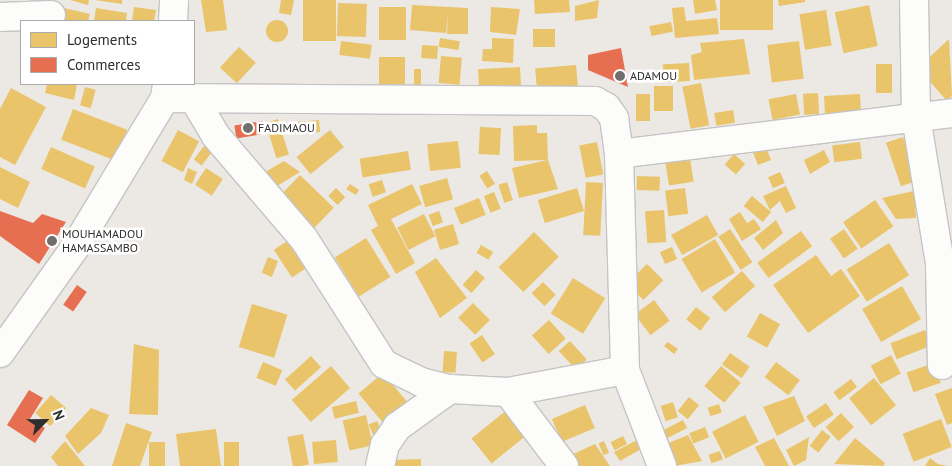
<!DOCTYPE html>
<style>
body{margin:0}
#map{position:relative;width:952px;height:466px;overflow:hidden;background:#ece8e4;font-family:"PT Sans",sans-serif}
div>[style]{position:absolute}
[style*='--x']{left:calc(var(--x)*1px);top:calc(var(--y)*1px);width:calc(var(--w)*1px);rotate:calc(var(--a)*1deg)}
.homes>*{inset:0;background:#e9c46a;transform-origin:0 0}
.round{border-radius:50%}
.shops>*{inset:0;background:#e76f51;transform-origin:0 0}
.roads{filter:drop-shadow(1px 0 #c5c4c5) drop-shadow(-1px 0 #c5c4c5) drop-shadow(0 1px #c5c4c5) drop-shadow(0 -1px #c5c4c5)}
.minor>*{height:28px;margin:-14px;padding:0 14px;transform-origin:14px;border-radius:14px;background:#fcfcfb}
.dots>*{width:14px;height:14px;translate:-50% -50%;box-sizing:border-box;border:2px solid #fff;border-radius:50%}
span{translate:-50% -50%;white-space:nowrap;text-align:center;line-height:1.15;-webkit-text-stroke:5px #fff;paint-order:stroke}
.poi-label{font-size:12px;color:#2e2e2e}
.left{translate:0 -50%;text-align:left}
.legend{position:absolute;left:20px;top:20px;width:175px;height:65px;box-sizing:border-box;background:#fff;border:1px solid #ababab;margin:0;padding:6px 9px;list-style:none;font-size:15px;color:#2e2e2e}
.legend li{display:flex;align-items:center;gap:10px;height:25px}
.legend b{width:25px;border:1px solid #ababab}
.north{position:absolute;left:20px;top:396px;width:50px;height:50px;-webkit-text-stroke:4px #fff;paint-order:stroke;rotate:67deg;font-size:14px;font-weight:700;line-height:20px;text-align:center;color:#2e2e2e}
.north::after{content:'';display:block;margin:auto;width:18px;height:22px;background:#2e2e2e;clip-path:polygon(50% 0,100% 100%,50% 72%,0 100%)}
</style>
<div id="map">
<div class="homes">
<div style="clip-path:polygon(70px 0,89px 0,88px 5px)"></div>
<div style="clip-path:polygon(95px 0,122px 0,122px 4px)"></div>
<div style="clip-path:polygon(201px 0,223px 0,227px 30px,206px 32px)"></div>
<div style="clip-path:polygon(281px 0,294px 0,291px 15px,279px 13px)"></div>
<div style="left:303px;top:0;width:33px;height:41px"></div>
<div style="clip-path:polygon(534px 0,569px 0,570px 12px,535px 14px)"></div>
<div style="clip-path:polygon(599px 0,597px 18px,575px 21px,575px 6px)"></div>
<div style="clip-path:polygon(693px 0,715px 0,717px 10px,695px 14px)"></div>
<div style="left:720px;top:0;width:53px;height:30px"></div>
<div style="clip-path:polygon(778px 0,805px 0,805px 2px,779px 6px)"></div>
<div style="left:338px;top:3px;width:29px;height:33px;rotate:2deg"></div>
<div style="clip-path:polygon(412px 5px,468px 8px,468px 34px,447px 34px,448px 13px,446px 33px,410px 30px)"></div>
<div style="left:869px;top:5px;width:42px;height:35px;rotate:78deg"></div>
<div style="clip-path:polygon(134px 7px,156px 10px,154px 21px,132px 21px)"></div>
<div style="left:379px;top:7px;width:27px;height:33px"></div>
<div style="clip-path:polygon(491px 7px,520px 9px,516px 35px,490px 32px)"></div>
<div style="clip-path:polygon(684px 7px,686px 21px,717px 18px,719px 34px,675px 38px,672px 8px)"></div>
<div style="clip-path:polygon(64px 8px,90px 14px,88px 21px,61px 21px)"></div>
<div style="clip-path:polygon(96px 8px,127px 13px,126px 21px,94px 21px)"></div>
<div style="left:826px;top:10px;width:36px;height:27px;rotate:81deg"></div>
<div class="round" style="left:266px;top:20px;width:22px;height:22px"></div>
<div style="left:671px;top:22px;width:10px;height:22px;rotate:79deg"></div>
<div style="left:533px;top:29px;width:22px;height:18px"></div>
<div style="left:440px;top:38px;width:20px;height:9px;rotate:9deg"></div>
<div style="clip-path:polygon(492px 38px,514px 39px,513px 63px,482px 61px,483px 49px,492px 49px)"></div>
<div style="clip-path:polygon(744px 39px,750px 74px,694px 80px,691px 55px,702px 52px,700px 43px)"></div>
<div style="clip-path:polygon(949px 39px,952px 96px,947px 101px,918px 68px)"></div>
<div style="left:341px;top:41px;width:31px;height:14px;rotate:7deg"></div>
<div style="left:799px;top:41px;width:38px;height:32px;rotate:83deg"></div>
<div style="left:422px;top:45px;width:16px;height:13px;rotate:4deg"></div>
<div style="left:239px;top:47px;width:23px;height:28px;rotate:43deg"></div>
<div style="left:441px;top:56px;width:21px;height:27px;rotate:5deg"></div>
<div style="left:379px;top:57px;width:26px;height:27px"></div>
<div style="left:689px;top:63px;width:18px;height:26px;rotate:87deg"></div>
<div style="left:876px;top:64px;width:16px;height:29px"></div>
<div style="left:576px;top:65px;width:25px;height:41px;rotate:85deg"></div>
<div style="left:520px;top:67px;width:22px;height:42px;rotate:87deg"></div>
<div style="left:414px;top:69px;width:7px;height:16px"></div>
<div style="left:701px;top:83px;width:43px;height:19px;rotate:79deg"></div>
<div style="clip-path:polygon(47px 84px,77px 84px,74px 100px,45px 93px)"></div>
<div style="left:654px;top:86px;width:19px;height:25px"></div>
<div style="left:85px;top:87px;width:11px;height:19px;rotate:15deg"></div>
<div style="clip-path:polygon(11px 88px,46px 107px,15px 165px,0 157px,0 109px)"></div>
<div style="left:818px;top:93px;width:21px;height:15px;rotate:87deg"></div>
<div style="left:636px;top:94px;width:14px;height:27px"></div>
<div style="left:796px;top:94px;width:21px;height:28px;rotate:79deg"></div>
<div style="left:860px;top:94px;width:18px;height:36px;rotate:87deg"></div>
<div style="left:73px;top:109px;width:58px;height:33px;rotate:21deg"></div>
<div style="left:733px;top:110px;width:13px;height:19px;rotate:81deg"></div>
<div style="left:278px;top:119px;width:37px;height:13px;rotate:73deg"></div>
<div style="left:319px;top:120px;width:12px;height:27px;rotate:85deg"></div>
<div style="clip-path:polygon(537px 125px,537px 133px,547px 133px,548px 160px,558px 189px,519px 198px,512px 168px,547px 160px,514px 161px,513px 126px)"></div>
<div style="left:480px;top:127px;width:21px;height:27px;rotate:3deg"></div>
<div style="left:178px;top:130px;width:24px;height:35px;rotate:28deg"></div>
<div style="left:330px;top:130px;width:22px;height:43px;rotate:51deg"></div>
<div style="left:903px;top:137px;width:46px;height:18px;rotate:71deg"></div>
<div style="left:458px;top:141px;width:27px;height:31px;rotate:84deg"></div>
<div style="left:597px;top:142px;width:33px;height:18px;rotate:79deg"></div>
<div style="left:860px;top:142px;width:17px;height:28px;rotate:83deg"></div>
<div style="left:204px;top:146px;width:10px;height:17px;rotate:37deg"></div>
<div style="left:51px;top:147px;width:48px;height:24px;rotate:24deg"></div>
<div style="left:766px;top:147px;width:14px;height:14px;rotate:69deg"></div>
<div style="clip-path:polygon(824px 150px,830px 162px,810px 174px,804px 160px)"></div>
<div style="left:408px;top:151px;width:19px;height:49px;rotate:81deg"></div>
<div style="left:689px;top:152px;width:30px;height:25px;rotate:81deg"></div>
<div style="left:734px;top:154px;width:15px;height:14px;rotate:42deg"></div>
<div style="clip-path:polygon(284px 161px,300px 172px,269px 191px,260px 175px)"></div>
<div style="clip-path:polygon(0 167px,30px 182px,18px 208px,0 199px)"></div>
<div style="clip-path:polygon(188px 168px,197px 172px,192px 184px,184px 180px)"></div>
<div style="left:206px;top:168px;width:20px;height:20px;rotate:33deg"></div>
<div style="left:487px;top:171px;width:15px;height:9px;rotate:58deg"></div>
<div style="left:780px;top:172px;width:12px;height:13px;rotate:66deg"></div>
<div style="left:300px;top:175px;width:47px;height:28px;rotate:44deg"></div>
<div style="left:637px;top:176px;width:23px;height:14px;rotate:2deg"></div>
<div style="left:447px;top:178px;width:22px;height:29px;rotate:74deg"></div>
<div style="left:382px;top:180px;width:13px;height:14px;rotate:72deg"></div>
<div style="left:507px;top:182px;width:19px;height:9px;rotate:72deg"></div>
<div style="left:586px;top:182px;width:17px;height:53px;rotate:3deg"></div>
<div style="clip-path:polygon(350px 184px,359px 190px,356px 195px,346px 189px)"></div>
<div style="clip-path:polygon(412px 184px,422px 204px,391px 219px,415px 263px,396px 274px,371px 230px,378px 226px,368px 205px)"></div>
<div style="clip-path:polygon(786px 186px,796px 208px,786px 213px,780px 201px,770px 210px,763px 196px)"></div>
<div style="left:336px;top:188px;width:13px;height:11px;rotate:45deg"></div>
<div style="left:577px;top:188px;width:24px;height:41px;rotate:73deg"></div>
<div style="left:685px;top:188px;width:26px;height:20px;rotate:83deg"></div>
<div style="clip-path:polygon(914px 191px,916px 218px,896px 219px,882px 198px)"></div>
<div style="left:494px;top:192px;width:18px;height:11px;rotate:68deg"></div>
<div style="left:752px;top:196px;width:25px;height:13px;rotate:40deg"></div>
<div style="left:479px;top:198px;width:18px;height:27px;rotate:68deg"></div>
<div style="left:875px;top:200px;width:32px;height:39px;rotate:55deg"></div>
<div style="left:664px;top:210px;width:32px;height:19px;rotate:86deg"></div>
<div style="left:439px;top:211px;width:12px;height:11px;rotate:70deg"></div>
<div style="clip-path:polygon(740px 212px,747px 223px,754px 219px,761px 229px,742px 241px,729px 219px)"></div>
<div style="left:424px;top:214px;width:25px;height:30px;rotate:63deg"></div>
<div style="left:707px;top:215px;width:23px;height:41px;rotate:61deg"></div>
<div style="clip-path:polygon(776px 220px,783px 233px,763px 250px,754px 238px)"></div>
<div style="left:453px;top:224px;width:21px;height:20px;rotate:73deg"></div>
<div style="left:730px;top:229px;width:40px;height:14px;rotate:56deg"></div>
<div style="left:844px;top:229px;width:24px;height:17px;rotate:55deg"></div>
<div style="left:801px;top:231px;width:19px;height:54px;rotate:54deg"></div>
<div style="left:534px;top:232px;width:35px;height:50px;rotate:45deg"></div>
<div style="left:366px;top:238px;width:46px;height:37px;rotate:58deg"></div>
<div style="left:715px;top:239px;width:39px;height:39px;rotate:59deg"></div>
<div style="left:289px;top:240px;width:33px;height:18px;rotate:57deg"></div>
<div style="left:889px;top:243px;width:38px;height:50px;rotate:58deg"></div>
<div style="left:481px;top:245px;width:14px;height:9px;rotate:30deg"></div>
<div style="left:672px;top:247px;width:13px;height:13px;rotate:67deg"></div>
<div style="clip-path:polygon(816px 255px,831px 276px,841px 269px,860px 296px,808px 333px,773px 285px)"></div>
<div style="left:268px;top:257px;width:11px;height:17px;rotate:22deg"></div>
<div style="clip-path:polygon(436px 258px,467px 298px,440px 318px,415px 272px)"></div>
<div style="left:647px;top:264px;width:23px;height:28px;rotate:45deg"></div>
<div style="left:476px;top:270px;width:12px;height:20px;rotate:42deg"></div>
<div style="left:742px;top:271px;width:20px;height:40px;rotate:49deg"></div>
<div style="left:573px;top:278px;width:38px;height:42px;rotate:32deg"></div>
<div style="left:543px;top:282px;width:18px;height:16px;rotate:45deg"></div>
<div style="left:902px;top:286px;width:38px;height:46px;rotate:60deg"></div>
<div style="left:654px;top:300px;width:26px;height:24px;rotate:53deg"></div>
<div style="left:473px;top:303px;width:24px;height:21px;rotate:45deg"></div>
<div style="left:252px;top:304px;width:37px;height:45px;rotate:17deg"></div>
<div style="left:696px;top:307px;width:18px;height:16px;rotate:38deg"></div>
<div style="left:760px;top:313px;width:23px;height:27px;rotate:29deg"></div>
<div style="left:549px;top:320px;width:25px;height:23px;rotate:48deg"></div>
<div style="left:925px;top:330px;width:17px;height:37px;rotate:69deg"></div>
<div style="left:482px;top:335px;width:23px;height:15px;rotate:56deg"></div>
<div style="left:570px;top:341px;width:25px;height:15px;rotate:48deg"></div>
<div style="clip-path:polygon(668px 342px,678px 349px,674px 354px,664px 346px)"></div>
<div style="clip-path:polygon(134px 344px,159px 350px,158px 415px,129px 414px)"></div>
<div style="left:444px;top:351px;width:13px;height:21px;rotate:4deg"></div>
<div style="left:730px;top:353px;width:24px;height:14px;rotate:35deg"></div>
<div style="left:891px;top:355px;width:21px;height:23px;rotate:62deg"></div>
<div style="left:311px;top:356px;width:15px;height:35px;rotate:48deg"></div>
<div style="left:263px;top:362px;width:21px;height:17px;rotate:23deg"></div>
<div style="left:776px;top:362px;width:30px;height:19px;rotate:37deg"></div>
<div style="left:934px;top:363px;width:21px;height:29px;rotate:71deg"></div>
<div style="left:331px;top:366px;width:29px;height:52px;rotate:49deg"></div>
<div style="left:721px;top:366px;width:26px;height:26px;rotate:40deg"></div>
<div style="left:383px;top:373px;width:42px;height:32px;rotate:50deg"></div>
<div style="left:874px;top:378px;width:35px;height:32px;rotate:51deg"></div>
<div style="left:851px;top:379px;width:10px;height:22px;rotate:53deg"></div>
<div style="clip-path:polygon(952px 388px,952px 423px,947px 425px,935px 394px)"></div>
<div style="left:51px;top:395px;width:20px;height:24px;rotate:41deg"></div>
<div style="clip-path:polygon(794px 396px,805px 421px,777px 436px,763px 407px)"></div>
<div style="left:689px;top:397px;width:13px;height:18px;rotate:39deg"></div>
<div style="left:356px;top:401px;width:12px;height:25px;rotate:76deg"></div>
<div style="left:673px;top:402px;width:16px;height:13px;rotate:72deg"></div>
<div style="left:826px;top:403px;width:14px;height:24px;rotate:56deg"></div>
<div style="left:719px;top:404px;width:9px;height:12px;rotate:72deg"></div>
<div style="left:585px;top:405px;width:25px;height:36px;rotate:67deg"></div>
<div style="clip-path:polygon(91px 408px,109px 415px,101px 433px,78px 454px,65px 436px)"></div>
<div style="left:508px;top:409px;width:32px;height:47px;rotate:51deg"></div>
<div style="left:841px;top:413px;width:19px;height:21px;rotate:47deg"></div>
<div style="left:366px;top:415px;width:31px;height:24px;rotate:77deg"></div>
<div style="left:745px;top:415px;width:30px;height:37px;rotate:63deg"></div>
<div style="left:941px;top:419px;width:30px;height:41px;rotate:69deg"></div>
<div style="left:683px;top:420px;width:9px;height:28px;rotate:63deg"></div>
<div style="left:377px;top:421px;width:15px;height:9px;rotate:67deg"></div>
<div style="clip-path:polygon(126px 423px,152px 432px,140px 466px,112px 466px)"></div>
<div style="left:705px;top:427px;width:11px;height:17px;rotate:68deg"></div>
<div style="clip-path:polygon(216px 429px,221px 466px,180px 466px,176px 434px)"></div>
<div style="left:822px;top:430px;width:11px;height:20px;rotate:38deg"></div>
<div style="left:303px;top:434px;width:31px;height:16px;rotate:79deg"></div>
<div style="clip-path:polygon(688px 435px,702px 461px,674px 466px,666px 444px)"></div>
<div style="left:623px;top:436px;width:9px;height:14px;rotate:63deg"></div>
<div style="clip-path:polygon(809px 437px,806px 460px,794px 466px,786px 450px)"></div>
<div style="clip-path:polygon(774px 438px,789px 466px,765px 466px,755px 447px)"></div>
<div style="clip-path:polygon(855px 438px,885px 463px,883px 466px,834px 464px)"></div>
<div style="left:336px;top:440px;width:22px;height:24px;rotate:85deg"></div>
<div style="clip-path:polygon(637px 440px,641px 449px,620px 461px,614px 452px)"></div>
<div style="clip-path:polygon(65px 441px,85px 466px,58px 466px,51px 457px)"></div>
<div style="left:604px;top:441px;width:13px;height:6px;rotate:67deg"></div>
<div style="left:149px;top:442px;width:16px;height:24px"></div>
<div style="left:224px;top:442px;width:15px;height:24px"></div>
<div style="clip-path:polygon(595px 444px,610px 466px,575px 466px,571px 455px)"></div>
<div style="left:720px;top:451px;width:9px;height:12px;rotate:72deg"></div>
<div style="clip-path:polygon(930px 458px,938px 464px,948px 466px,925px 466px)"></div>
<div style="clip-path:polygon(421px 459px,421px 466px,392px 466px,392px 460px)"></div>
</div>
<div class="shops">
<div style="clip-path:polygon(621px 48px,628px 87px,588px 70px,588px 55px)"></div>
<div style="left:263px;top:121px;width:13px;height:29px;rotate:81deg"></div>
<div style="clip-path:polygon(0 211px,33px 223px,42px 214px,66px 222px,39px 264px,0 236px)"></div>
<div style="left:77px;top:285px;width:12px;height:24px;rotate:35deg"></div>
<div style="clip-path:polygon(29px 390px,43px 398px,30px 419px,45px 428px,35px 443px,7px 425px)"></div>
</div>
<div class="roads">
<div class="minor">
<div style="--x:914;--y:0;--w:117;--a:89"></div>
<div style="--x:916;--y:117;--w:149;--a:80.7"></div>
<div style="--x:940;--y:264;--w:101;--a:88.9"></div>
<div style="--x:0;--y:17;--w:51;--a:-2.2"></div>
<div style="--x:173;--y:21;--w:21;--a:-87"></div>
<div style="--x:165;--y:98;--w:430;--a:0.4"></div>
<div style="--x:595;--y:101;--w:13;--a:29"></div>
<div style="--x:606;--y:107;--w:14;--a:54"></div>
<div style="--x:614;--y:118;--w:36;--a:82"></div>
<div style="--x:619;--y:154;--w:216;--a:88.4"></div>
<div style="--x:625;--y:370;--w:103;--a:68.9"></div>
<div style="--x:194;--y:99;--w:43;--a:59.3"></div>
<div style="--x:216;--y:136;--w:135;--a:49.5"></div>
<div style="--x:304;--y:239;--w:148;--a:57.4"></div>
<div style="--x:384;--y:364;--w:41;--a:25.9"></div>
<div style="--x:421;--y:382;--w:30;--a:14"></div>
<div style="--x:450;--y:389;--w:58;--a:3"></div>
<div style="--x:508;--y:392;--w:119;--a:-10.6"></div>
<div style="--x:619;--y:154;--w:336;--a:-7"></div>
<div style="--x:0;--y:353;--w:128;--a:-54.6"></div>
<div style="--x:74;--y:249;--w:176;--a:-58.9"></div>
<div style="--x:165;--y:98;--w:14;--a:-82"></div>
<div style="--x:508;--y:392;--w:93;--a:52.9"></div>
<div style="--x:380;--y:466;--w:22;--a:-77"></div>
<div style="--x:385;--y:445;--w:22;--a:-56"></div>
<div style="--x:397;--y:427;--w:65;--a:-35.6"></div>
</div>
</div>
<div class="dots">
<div style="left:620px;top:76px;background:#706f6e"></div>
<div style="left:248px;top:128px;background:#706f6e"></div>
<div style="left:52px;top:241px;background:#706f6e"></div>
</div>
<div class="poi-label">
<span class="left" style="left:630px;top:76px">ADAMOU</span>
<span class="left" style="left:258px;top:128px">FADIMAOU</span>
<span class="left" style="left:62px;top:241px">MOUHAMADOU<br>HAMASSAMBO</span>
</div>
<ul class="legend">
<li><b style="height:14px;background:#e9c46a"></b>Logements</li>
<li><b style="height:14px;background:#e76f51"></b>Commerces</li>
</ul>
<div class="north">N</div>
</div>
